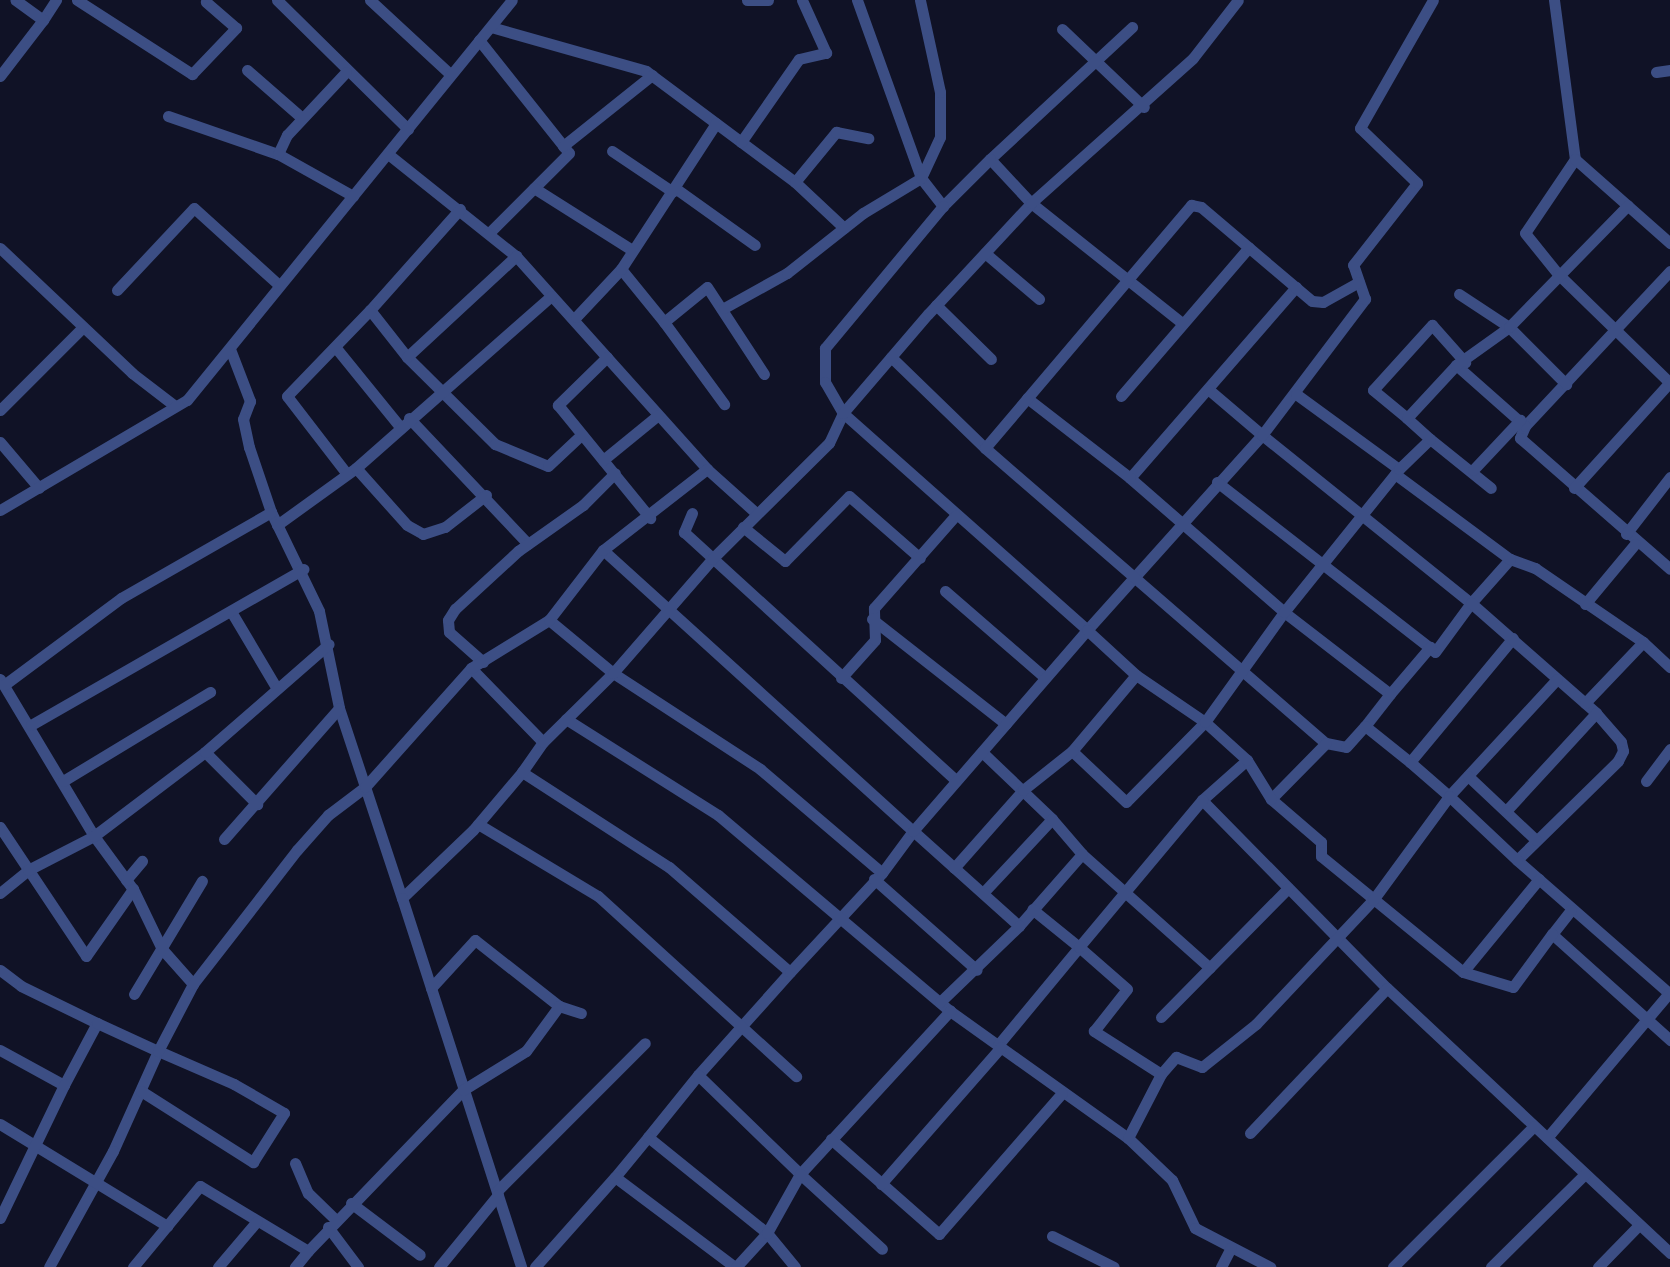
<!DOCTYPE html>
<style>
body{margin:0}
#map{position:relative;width:1670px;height:1267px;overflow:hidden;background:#101226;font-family:Mulish,sans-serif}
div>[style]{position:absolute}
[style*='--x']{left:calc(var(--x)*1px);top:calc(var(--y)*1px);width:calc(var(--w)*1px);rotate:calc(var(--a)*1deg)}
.minor>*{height:11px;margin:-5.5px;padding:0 5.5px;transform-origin:5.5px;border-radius:5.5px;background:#3c4e84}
span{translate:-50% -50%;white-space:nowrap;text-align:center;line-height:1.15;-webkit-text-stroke:6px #101226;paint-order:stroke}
</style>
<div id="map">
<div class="minor">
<div style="--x:77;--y:0;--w:137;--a:32.8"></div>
<div style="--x:192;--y:74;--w:64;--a:-46.3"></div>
<div style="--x:236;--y:28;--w:40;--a:-139"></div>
<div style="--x:277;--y:0;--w:184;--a:44.6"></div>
<div style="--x:370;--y:0;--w:109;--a:42.8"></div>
<div style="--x:747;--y:0;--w:21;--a:0"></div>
<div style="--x:857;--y:0;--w:189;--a:70.2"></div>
<div style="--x:921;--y:178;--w:36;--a:52"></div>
<div style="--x:1554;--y:0;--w:160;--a:82.5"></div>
<div style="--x:1575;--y:159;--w:89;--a:124"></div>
<div style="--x:1525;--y:233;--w:53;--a:51.2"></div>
<div style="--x:1558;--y:274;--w:156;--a:44.2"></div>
<div style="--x:43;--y:20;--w:24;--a:-57"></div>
<div style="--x:491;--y:27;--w:161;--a:15.8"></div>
<div style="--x:646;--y:71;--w:186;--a:36.7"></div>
<div style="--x:795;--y:182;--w:65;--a:-50.6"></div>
<div style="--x:836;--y:132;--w:33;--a:11"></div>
<div style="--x:1062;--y:29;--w:113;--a:43.6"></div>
<div style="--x:479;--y:40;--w:144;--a:51.5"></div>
<div style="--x:569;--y:153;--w:113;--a:135"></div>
<div style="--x:247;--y:70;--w:73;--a:41.1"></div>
<div style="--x:1656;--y:72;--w:14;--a:-8"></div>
<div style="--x:0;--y:76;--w:71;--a:-52.5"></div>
<div style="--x:43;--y:20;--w:34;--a:-144"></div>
<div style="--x:168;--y:116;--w:116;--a:19.1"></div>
<div style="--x:278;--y:154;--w:86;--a:29.2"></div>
<div style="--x:741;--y:142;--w:101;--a:-55.1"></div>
<div style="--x:799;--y:59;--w:28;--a:-13"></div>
<div style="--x:826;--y:53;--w:58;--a:-114.4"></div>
<div style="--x:563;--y:146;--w:114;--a:-38.6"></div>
<div style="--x:612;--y:151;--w:73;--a:33.9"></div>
<div style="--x:278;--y:154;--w:21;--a:-65"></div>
<div style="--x:287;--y:135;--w:86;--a:-46.9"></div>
<div style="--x:388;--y:154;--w:164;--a:38.6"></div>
<div style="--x:516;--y:256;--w:286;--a:48.1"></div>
<div style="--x:707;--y:469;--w:66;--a:41.9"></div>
<div style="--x:990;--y:159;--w:194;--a:-42.9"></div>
<div style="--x:1575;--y:159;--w:127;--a:41.5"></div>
<div style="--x:795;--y:182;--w:67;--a:43.2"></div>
<div style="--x:534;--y:188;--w:116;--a:32.3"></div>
<div style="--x:675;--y:188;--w:98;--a:35.5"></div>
<div style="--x:460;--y:209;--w:135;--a:131.7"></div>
<div style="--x:370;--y:310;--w:60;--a:51.8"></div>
<div style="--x:407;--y:357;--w:124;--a:44.7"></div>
<div style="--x:495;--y:444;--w:57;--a:22.5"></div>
<div style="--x:548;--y:466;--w:45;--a:-43.2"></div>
<div style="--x:0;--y:248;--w:182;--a:43.4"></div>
<div style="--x:132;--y:373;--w:54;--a:37.5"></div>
<div style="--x:985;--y:253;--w:71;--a:40.4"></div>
<div style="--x:621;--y:269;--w:68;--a:50.9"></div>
<div style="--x:664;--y:322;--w:55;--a:-39.1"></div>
<div style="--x:707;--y:287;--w:104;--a:56.8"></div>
<div style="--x:1670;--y:271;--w:212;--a:133.1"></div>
<div style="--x:1525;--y:426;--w:13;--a:113"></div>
<div style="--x:1520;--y:438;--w:199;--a:41.1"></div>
<div style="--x:1296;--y:287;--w:253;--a:131"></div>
<div style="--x:1130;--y:478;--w:204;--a:41"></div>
<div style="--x:1284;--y:612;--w:134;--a:37.7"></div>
<div style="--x:1390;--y:694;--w:41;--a:128"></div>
<div style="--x:1365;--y:726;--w:58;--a:38.7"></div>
<div style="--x:1410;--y:762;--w:161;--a:-50.3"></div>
<div style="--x:117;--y:290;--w:112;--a:-46.8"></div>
<div style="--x:194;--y:208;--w:115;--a:42.2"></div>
<div style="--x:1459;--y:294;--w:60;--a:33.4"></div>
<div style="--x:1509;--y:327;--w:81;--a:45"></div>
<div style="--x:936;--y:305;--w:77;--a:44.5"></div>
<div style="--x:724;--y:308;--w:72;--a:-29.1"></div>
<div style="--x:787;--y:273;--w:97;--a:-38.3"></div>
<div style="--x:863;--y:213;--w:68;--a:-31.1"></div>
<div style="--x:921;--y:178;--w:45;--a:-65.1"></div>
<div style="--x:940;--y:137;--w:45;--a:-90"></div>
<div style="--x:940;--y:92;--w:94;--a:-102.3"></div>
<div style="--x:576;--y:317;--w:66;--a:-46.8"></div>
<div style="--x:621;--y:269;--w:174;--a:-56.9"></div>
<div style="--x:664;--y:322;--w:102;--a:53.8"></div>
<div style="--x:1182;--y:323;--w:193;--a:-141.5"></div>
<div style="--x:1031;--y:203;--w:60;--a:-133"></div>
<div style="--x:990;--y:159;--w:66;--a:135"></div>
<div style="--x:943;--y:206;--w:185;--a:129.7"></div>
<div style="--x:825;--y:348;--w:34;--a:90"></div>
<div style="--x:825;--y:382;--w:36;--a:60"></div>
<div style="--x:843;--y:413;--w:327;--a:41.6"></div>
<div style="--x:1087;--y:630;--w:262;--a:-48.1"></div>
<div style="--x:1262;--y:435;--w:268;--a:38.8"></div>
<div style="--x:1471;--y:603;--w:59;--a:-48.4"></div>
<div style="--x:1510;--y:559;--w:27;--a:20"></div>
<div style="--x:1535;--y:568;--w:131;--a:34.4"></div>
<div style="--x:1643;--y:642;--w:37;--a:43"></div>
<div style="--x:336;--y:348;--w:103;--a:50.9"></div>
<div style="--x:230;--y:349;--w:56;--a:69"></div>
<div style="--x:250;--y:401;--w:19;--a:111"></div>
<div style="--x:243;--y:419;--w:29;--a:78"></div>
<div style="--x:249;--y:447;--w:69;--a:71.3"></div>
<div style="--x:271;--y:512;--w:110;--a:64.1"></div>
<div style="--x:319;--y:611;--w:99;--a:78.3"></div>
<div style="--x:339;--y:708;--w:200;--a:71.7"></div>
<div style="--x:402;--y:898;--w:98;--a:-43.8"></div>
<div style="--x:473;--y:830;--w:76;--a:-49.8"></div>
<div style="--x:522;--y:772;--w:175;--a:32.9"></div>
<div style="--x:669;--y:867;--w:160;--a:41"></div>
<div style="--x:790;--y:972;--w:138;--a:131.8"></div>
<div style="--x:407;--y:357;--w:149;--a:-42.8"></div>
<div style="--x:607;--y:357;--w:69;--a:135.6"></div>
<div style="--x:558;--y:405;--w:146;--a:50.8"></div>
<div style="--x:891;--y:357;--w:131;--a:44.1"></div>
<div style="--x:985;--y:448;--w:451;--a:40.9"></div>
<div style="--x:1326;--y:743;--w:20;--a:11"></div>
<div style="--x:1346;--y:747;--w:28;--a:-48"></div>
<div style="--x:1456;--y:365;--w:92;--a:41.5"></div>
<div style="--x:1208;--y:389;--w:71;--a:40.4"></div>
<div style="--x:1262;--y:435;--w:171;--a:-52.9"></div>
<div style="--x:1365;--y:299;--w:36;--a:-109"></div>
<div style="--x:1353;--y:265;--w:104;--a:-52"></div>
<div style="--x:1417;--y:183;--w:79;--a:-136"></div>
<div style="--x:1360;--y:128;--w:147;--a:-60.3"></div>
<div style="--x:1296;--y:394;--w:127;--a:36.1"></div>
<div style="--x:1121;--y:396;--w:196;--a:-49.3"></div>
<div style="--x:1027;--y:398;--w:130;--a:37.8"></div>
<div style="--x:0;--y:410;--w:117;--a:-45"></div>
<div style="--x:409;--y:418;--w:173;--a:46.6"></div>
<div style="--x:1407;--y:418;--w:44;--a:-140.5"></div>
<div style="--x:1373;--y:390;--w:88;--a:-47.8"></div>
<div style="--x:1432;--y:325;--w:50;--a:48.3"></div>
<div style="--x:1430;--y:439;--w:78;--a:38.8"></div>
<div style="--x:0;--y:442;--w:60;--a:49.7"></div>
<div style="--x:985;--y:448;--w:319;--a:-49.7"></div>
<div style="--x:1191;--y:205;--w:10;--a:11"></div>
<div style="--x:1201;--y:207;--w:145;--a:40.3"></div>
<div style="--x:1312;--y:301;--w:11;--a:5"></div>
<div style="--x:1323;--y:302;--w:41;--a:-29.1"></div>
<div style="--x:603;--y:460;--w:70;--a:-39.2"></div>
<div style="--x:356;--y:468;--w:76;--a:48.2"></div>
<div style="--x:407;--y:525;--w:18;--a:29"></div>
<div style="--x:423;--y:534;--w:23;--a:-18"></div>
<div style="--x:445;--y:527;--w:52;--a:-38"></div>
<div style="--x:1473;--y:470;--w:69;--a:-46.8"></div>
<div style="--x:347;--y:474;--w:98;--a:-127.6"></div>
<div style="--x:287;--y:396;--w:120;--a:-46"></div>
<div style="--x:1395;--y:474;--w:143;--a:36.5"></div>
<div style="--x:1217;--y:482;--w:276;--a:37.9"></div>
<div style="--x:1435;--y:652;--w:61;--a:-53.7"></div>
<div style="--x:1471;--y:603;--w:167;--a:41.3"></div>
<div style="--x:1596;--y:713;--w:38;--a:49"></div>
<div style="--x:1621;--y:742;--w:9;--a:77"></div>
<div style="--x:1623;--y:751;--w:11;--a:117"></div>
<div style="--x:1618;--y:761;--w:141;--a:135.6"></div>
<div style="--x:1517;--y:860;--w:202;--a:41.2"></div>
<div style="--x:1669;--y:993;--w:189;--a:130.1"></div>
<div style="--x:1574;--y:488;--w:143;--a:-47.8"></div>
<div style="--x:0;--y:510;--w:217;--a:-30.5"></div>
<div style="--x:187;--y:400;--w:515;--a:-50.91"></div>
<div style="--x:692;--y:513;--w:21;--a:113"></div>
<div style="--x:684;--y:532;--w:368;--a:42.4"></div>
<div style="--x:277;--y:525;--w:97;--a:-35.8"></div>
<div style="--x:356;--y:468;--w:260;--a:-41.4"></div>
<div style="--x:743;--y:527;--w:54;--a:39"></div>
<div style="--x:785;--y:561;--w:91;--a:-45.4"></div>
<div style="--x:849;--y:496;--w:94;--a:41.1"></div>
<div style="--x:1626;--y:534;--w:72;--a:-52.3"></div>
<div style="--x:603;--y:550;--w:418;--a:42.2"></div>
<div style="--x:913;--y:831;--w:52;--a:126.4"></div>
<div style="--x:882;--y:873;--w:135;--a:132.9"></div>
<div style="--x:945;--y:591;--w:130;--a:40.9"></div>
<div style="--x:1585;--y:604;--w:78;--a:-50.2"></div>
<div style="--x:232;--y:613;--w:86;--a:59.3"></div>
<div style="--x:872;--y:619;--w:170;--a:38.1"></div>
<div style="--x:549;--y:620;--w:83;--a:39.6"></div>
<div style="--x:613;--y:673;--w:176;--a:33.1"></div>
<div style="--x:760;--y:769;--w:160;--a:40.4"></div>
<div style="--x:483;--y:662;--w:45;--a:-138.6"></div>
<div style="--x:449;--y:632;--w:12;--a:-95"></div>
<div style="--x:448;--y:620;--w:13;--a:-58"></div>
<div style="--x:455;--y:609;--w:86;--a:-42.6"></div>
<div style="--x:518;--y:551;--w:80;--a:-35.3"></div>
<div style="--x:583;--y:505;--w:45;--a:-45"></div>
<div style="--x:471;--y:668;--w:103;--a:45.8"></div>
<div style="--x:1136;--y:675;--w:83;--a:34.3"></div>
<div style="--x:1205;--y:722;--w:112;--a:134.6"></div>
<div style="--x:1126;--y:802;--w:74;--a:-136.6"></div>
<div style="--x:1072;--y:751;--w:99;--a:-49.9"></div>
<div style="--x:841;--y:678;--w:51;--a:-48.2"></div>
<div style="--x:875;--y:640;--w:32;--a:-92"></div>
<div style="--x:874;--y:608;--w:123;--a:-48.6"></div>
<div style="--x:0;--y:679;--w:183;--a:59.1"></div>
<div style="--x:94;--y:836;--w:66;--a:53.7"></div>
<div style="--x:133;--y:889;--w:67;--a:64.2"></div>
<div style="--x:162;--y:949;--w:47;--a:48.5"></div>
<div style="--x:4;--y:685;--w:146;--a:-36.6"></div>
<div style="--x:121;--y:598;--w:173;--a:-29.8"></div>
<div style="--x:1390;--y:694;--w:62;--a:-49.6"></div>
<div style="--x:1585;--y:703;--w:84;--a:-46.4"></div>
<div style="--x:566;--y:719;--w:180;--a:32.3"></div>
<div style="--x:718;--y:815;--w:304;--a:40.2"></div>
<div style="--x:950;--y:1011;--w:219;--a:35.5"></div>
<div style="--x:1128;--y:1138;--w:61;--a:43.7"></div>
<div style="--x:1172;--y:1180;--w:53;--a:64.4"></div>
<div style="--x:1195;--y:1228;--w:85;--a:27.5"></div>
<div style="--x:31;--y:725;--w:314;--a:-29.8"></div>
<div style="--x:205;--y:752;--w:74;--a:45"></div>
<div style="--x:982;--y:752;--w:97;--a:43.7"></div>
<div style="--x:1052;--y:819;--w:101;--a:133"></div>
<div style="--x:1247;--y:760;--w:60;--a:138.4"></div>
<div style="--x:1202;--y:800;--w:264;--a:45.5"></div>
<div style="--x:1387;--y:988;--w:388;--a:43.1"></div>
<div style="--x:1410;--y:762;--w:52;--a:41.1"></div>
<div style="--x:1449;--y:796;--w:159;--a:-47.3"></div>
<div style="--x:522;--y:772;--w:37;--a:-55"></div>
<div style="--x:543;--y:742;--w:98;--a:-44.6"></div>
<div style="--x:613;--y:673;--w:151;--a:-49"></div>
<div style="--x:712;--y:559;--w:165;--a:-44.8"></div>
<div style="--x:829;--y:443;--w:33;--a:-65"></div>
<div style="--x:843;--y:413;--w:130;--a:-49.4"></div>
<div style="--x:928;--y:314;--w:151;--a:-47.1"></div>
<div style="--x:1031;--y:203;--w:217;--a:-41.8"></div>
<div style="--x:1193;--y:58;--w:73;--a:-52.2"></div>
<div style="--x:1468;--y:776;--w:93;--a:43.3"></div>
<div style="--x:63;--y:781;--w:172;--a:-31.2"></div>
<div style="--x:1646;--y:781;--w:40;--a:-53"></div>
<div style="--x:1271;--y:799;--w:78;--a:-45.5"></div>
<div style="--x:1506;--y:811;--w:133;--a:-47.4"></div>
<div style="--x:1052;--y:819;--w:46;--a:49.4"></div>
<div style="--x:1082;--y:854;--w:171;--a:41.7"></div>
<div style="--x:478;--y:824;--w:140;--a:31"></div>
<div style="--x:598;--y:896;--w:268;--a:42.3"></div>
<div style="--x:0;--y:827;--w:155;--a:56.3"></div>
<div style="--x:86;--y:956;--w:82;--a:-55"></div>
<div style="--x:224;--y:839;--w:174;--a:-48.7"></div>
<div style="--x:1082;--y:854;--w:96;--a:131.2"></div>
<div style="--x:1019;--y:926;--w:142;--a:-138.1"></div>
<div style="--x:913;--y:831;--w:266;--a:-49.1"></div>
<div style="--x:1087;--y:630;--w:67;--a:42.6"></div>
<div style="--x:954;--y:868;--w:104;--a:-48.5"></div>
<div style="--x:1023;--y:790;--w:63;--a:-38.5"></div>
<div style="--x:874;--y:879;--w:137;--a:41.5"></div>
<div style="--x:1539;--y:879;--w:120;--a:129.3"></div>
<div style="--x:1463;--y:972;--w:183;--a:-140.8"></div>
<div style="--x:1321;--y:856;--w:14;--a:-90"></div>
<div style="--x:1321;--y:842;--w:66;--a:-139.3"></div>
<div style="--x:1271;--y:799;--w:46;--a:-121.6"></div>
<div style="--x:1247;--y:760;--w:57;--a:-137.9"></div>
<div style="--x:1205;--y:722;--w:135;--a:-54.3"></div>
<div style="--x:1284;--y:612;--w:184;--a:-51.2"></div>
<div style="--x:1399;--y:469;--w:43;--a:-44.1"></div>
<div style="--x:1430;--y:439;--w:31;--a:-138"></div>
<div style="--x:1407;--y:418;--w:72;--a:-47.2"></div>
<div style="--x:1456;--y:365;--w:65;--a:-35.6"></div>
<div style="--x:1509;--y:327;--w:170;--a:-45.7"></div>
<div style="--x:126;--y:880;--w:25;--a:-50"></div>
<div style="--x:0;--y:893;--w:36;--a:-39"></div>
<div style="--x:28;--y:870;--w:74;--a:-27.3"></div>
<div style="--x:94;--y:836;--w:139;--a:-37.1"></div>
<div style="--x:205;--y:752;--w:164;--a:-41.1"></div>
<div style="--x:402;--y:898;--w:388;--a:72.1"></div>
<div style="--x:1571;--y:910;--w:31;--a:128"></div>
<div style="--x:1552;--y:934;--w:159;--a:41.9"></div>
<div style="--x:0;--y:970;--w:26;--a:37"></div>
<div style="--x:21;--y:986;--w:85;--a:26"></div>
<div style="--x:1463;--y:972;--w:52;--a:16.7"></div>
<div style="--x:1513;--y:987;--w:66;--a:-53.7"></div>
<div style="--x:431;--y:988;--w:65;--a:-47.5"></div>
<div style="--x:475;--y:940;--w:107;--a:38.2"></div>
<div style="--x:559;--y:1006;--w:23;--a:18"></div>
<div style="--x:134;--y:994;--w:132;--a:-59"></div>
<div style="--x:940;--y:1002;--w:110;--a:-43.9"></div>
<div style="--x:1161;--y:1017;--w:181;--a:-45.4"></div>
<div style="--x:998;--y:1045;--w:127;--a:-50.4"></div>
<div style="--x:1079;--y:947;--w:60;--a:-141"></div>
<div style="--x:0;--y:1050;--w:73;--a:28.7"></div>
<div style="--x:64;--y:1085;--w:70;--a:-62"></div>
<div style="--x:97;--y:1023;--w:67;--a:24.7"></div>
<div style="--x:158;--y:1051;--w:110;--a:114.2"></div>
<div style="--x:113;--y:1151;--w:132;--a:118.9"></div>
<div style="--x:1161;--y:1074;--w:23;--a:-49"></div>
<div style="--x:1176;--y:1057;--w:28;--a:21"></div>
<div style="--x:1202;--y:1067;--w:69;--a:-38.5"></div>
<div style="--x:1256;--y:1024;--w:170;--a:-46.7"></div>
<div style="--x:1373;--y:900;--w:129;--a:-53.8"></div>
<div style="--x:1449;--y:796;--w:93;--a:43.3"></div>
<div style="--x:141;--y:1091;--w:133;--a:32.4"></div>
<div style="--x:253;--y:1162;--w:58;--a:-57.7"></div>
<div style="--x:284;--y:1113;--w:58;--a:-149.9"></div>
<div style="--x:234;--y:1084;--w:83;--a:-156.5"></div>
<div style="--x:158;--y:1051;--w:76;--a:-62.4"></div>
<div style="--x:193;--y:984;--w:170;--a:-52.2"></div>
<div style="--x:297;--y:850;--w:47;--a:-48.5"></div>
<div style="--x:328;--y:815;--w:46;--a:-37.1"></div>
<div style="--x:365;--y:787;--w:159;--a:-48.3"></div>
<div style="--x:471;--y:668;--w:92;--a:-31.6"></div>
<div style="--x:549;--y:620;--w:88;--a:-52.4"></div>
<div style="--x:603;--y:550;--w:132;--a:-37.9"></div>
<div style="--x:0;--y:1124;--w:196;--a:31.4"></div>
<div style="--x:1250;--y:1133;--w:199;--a:-46.6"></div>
<div style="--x:648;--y:1137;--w:80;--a:-51.1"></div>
<div style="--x:698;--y:1075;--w:142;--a:44.1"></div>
<div style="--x:800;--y:1174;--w:222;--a:-47.4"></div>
<div style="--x:1128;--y:1138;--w:72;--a:-62.7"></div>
<div style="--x:1161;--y:1074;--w:80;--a:-147.3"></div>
<div style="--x:1094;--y:1031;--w:53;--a:-51.8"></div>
<div style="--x:1127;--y:989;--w:64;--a:-138.8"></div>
<div style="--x:1079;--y:947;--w:192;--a:-50.1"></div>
<div style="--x:831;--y:1139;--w:144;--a:41.3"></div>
<div style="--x:939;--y:1234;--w:187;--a:-48.9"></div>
<div style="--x:295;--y:1163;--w:33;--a:67"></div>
<div style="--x:308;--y:1193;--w:39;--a:44"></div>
<div style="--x:615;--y:1177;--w:52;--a:-50.5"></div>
<div style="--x:648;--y:1137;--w:153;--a:38.9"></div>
<div style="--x:767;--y:1233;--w:44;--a:50.5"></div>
<div style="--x:881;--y:1184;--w:182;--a:-48.8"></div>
<div style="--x:497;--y:1191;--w:209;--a:-45"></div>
<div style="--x:351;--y:1203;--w:86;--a:37"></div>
<div style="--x:0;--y:1218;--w:148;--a:-64.3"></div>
<div style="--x:328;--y:1227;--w:50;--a:53.1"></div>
<div style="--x:1052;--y:1236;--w:69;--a:26.6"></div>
<div style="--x:308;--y:1251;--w:223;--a:-46.1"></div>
<div style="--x:463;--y:1090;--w:74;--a:-31.8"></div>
<div style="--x:526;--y:1051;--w:56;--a:-53.7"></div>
<div style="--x:133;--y:1267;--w:105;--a:-50.4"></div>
<div style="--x:200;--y:1186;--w:126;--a:31"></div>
<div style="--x:308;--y:1251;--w:21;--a:129"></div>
<div style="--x:218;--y:1267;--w:60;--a:-49.7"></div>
<div style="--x:439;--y:1267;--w:93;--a:-50.7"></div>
<div style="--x:535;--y:1267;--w:120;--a:-48.4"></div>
<div style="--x:615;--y:1177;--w:150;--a:36.9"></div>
<div style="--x:736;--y:1267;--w:46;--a:-47.6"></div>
<div style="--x:767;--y:1233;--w:68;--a:-60.8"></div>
<div style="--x:800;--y:1174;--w:111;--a:42.4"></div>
<div style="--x:1221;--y:1267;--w:22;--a:-63"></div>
<div style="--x:1393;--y:1267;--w:199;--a:-45"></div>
<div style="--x:1491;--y:1267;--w:132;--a:-44.7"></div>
<div style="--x:1598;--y:1267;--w:59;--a:-45.7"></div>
</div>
</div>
